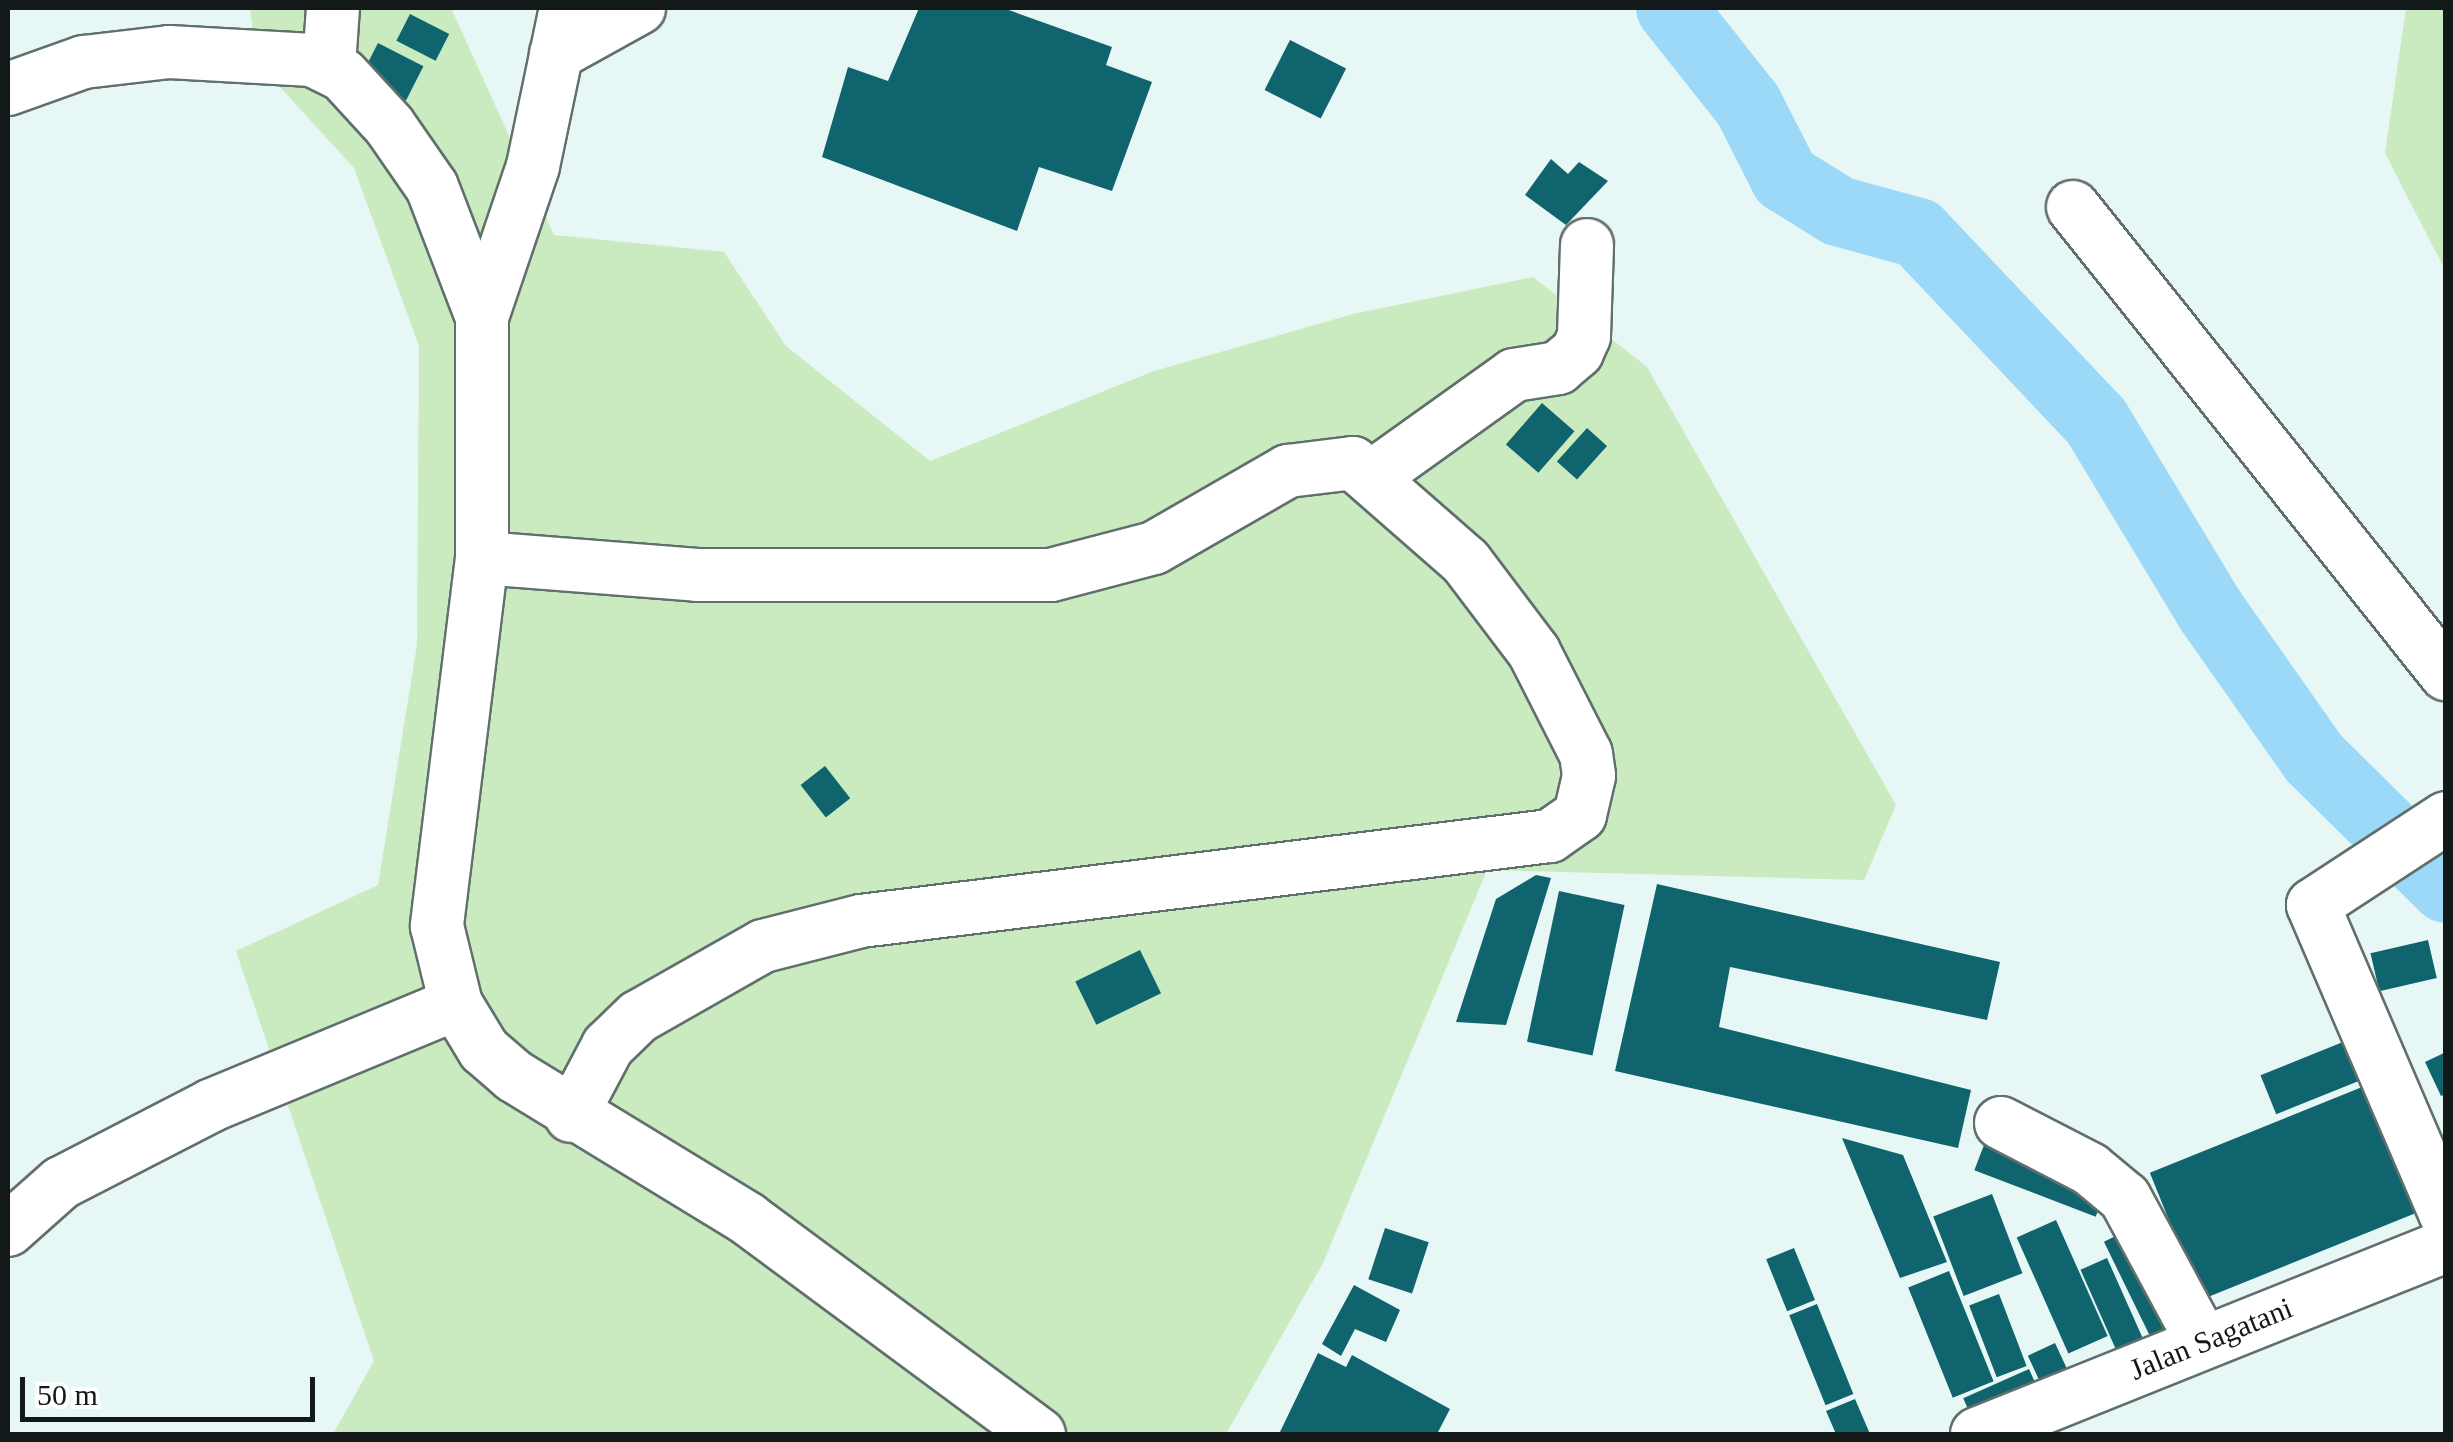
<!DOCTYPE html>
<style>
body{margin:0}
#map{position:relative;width:2453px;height:1442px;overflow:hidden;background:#e7f7f5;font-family:Georgia,serif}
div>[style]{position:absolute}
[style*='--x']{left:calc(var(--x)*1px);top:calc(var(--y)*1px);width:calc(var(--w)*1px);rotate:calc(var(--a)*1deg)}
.green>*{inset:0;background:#c9ebbf}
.river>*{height:70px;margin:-35px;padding:0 35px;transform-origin:35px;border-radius:35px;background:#9cd9f8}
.building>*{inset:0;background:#0f646e;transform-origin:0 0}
.roads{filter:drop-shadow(2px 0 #616f6d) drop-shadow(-2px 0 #616f6d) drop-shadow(0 2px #616f6d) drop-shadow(0 -2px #616f6d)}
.minor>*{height:52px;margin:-26px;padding:0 26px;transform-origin:26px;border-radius:26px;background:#fff}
span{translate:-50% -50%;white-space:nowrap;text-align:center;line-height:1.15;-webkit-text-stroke:10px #fff;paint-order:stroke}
.street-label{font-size:30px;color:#131918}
.frame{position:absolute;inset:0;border:10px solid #131918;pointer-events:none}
.scale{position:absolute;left:20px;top:1377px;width:295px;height:45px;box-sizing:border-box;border:5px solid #131918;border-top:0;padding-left:12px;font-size:30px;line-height:35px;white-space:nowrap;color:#131918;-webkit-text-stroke:8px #fff;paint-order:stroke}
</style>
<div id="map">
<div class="green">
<div style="clip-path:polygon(250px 8px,451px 8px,554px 235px,724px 252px,786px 346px,930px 461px,1154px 371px,1353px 314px,1533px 277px,1647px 367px,1896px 805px,1864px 880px,1487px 870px,1323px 1263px,1226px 1434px,333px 1434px,374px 1361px,236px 951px,378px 885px,417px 645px,419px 346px,354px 168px,257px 62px)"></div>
<div style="clip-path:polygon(2406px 8px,2445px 8px,2445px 270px,2385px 153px)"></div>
</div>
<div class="river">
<div style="--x:1671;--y:8;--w:124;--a:51.6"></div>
<div style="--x:1748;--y:105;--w:82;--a:63.1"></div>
<div style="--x:1785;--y:178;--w:62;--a:31.9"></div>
<div style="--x:1838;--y:211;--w:83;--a:15.4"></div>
<div style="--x:1918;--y:233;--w:259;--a:46.6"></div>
<div style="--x:2096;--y:421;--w:221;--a:58.9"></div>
<div style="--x:2210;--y:610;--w:181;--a:54.9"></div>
<div style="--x:2314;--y:758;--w:185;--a:44.6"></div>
</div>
<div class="building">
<div style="clip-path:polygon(919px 8px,1003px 8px,1112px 47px,1106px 65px,1152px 82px,1112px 191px,1039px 167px,1017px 231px,822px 157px,848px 67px,888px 81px)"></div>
<div style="left:410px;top:14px;width:44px;height:30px;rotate:27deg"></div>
<div style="left:1290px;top:40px;width:63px;height:56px;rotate:27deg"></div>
<div style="left:378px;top:43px;width:51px;height:39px;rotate:27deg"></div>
<div style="clip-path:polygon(1551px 159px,1568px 174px,1579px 162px,1608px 181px,1566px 225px,1525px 195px)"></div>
<div style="left:1542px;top:403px;width:43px;height:55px;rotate:41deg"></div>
<div style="left:1587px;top:428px;width:27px;height:45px;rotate:42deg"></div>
<div style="left:825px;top:766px;width:41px;height:31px;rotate:52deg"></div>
<div style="clip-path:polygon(1536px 875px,1551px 878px,1506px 1025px,1456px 1022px,1496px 899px)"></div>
<div style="clip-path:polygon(1657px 884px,2000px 962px,1987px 1020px,1730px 967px,1719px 1027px,1971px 1090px,1958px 1148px,1615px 1071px)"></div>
<div style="left:1559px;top:891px;width:67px;height:154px;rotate:12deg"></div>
<div style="left:2428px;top:940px;width:39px;height:59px;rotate:77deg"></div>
<div style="left:1140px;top:950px;width:48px;height:72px;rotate:64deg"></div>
<div style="left:2343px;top:1042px;width:42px;height:89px;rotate:68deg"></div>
<div style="clip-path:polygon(2446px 1052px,2446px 1094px,2441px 1096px,2425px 1062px)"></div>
<div style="left:2377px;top:1081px;width:137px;height:245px;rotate:68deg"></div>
<div style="clip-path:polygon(1842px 1138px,1903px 1155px,1947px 1262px,1900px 1278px)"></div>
<div style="left:1984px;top:1145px;width:130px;height:27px;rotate:21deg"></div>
<div style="left:1992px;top:1194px;width:85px;height:63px;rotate:69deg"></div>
<div style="left:2056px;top:1220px;width:127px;height:43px;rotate:66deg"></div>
<div style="left:1385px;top:1228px;width:46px;height:54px;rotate:18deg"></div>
<div style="left:2130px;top:1229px;width:120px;height:29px;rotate:64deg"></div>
<div style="left:1794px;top:1248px;width:56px;height:30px;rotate:68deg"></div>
<div style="left:2107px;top:1258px;width:103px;height:29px;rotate:66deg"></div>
<div style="left:1949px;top:1271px;width:119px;height:44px;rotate:68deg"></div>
<div style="clip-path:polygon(1354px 1285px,1400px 1310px,1386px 1342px,1355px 1329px,1341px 1356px,1322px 1344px)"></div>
<div style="left:1999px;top:1294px;width:77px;height:32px;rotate:69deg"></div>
<div style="left:1817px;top:1304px;width:97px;height:30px;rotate:68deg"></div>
<div style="left:2055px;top:1343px;width:40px;height:30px;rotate:65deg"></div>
<div style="clip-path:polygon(1318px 1353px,1346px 1367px,1352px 1355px,1450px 1409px,1437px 1434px,1279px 1434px)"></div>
<div style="left:2029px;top:1369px;width:27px;height:72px;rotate:66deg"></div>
<div style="clip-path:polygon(1855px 1399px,1870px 1434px,1836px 1434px,1826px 1411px)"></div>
</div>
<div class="roads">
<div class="minor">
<div style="--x:556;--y:54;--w:95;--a:-29"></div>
<div style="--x:329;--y:65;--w:57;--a:-86"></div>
<div style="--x:8;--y:89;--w:81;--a:-19.6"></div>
<div style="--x:84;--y:62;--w:86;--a:-6.7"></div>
<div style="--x:169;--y:52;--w:143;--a:3.2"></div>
<div style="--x:312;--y:60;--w:34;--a:26"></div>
<div style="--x:343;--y:75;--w:68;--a:47.4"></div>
<div style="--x:389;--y:125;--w:75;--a:55.3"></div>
<div style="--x:432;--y:187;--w:139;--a:69"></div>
<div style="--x:482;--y:317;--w:241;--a:90"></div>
<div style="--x:482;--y:558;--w:371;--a:97"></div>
<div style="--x:437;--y:926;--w:80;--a:76.3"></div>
<div style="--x:456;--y:1004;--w:54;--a:58.7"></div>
<div style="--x:484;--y:1050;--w:40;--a:41"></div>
<div style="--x:514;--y:1076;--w:274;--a:31.4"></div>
<div style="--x:748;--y:1219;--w:362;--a:36.5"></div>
<div style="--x:2073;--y:207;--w:598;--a:51.39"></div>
<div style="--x:482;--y:317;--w:159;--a:-71.3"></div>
<div style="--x:533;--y:166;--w:161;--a:-78.2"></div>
<div style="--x:1373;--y:476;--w:173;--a:-35.6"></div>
<div style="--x:1514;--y:375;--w:45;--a:-9"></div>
<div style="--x:1558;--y:368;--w:25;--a:-40"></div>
<div style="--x:1577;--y:352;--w:17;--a:-66"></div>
<div style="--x:1584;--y:336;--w:91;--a:-88.1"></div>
<div style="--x:482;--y:558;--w:216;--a:4.5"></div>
<div style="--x:697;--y:575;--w:354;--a:0"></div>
<div style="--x:1051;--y:575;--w:106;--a:-14.7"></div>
<div style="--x:1154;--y:548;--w:155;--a:-29.9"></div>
<div style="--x:1288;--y:471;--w:65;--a:-7"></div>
<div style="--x:1353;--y:463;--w:150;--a:41.2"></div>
<div style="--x:1466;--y:562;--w:113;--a:52.9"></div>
<div style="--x:1534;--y:652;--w:114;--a:63"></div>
<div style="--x:1586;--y:754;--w:22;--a:82"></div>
<div style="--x:1589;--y:776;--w:40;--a:103"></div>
<div style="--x:1580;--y:815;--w:37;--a:145"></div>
<div style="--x:1550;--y:836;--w:694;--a:172.97"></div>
<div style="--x:861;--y:921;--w:101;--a:165.7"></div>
<div style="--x:763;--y:946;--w:144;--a:150.4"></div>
<div style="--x:638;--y:1017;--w:42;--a:136"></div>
<div style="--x:608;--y:1046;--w:79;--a:117.9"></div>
<div style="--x:2446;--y:818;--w:159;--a:146.8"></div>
<div style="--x:2313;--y:905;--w:337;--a:66.8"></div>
<div style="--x:2001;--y:1123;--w:100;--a:27.3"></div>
<div style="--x:2090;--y:1169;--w:45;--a:39.6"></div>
<div style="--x:2125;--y:1198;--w:162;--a:61.7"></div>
<div style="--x:8;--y:1230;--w:71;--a:-41.6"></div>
<div style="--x:61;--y:1183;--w:170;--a:-27.3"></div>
<div style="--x:212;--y:1105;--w:264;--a:-22.5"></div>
<div style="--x:1977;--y:1434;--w:505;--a:-21.84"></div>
</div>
</div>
<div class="street-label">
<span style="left:2211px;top:1339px;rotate:-22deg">Jalan Sagatani</span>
</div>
<div class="frame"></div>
<div class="scale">50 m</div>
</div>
